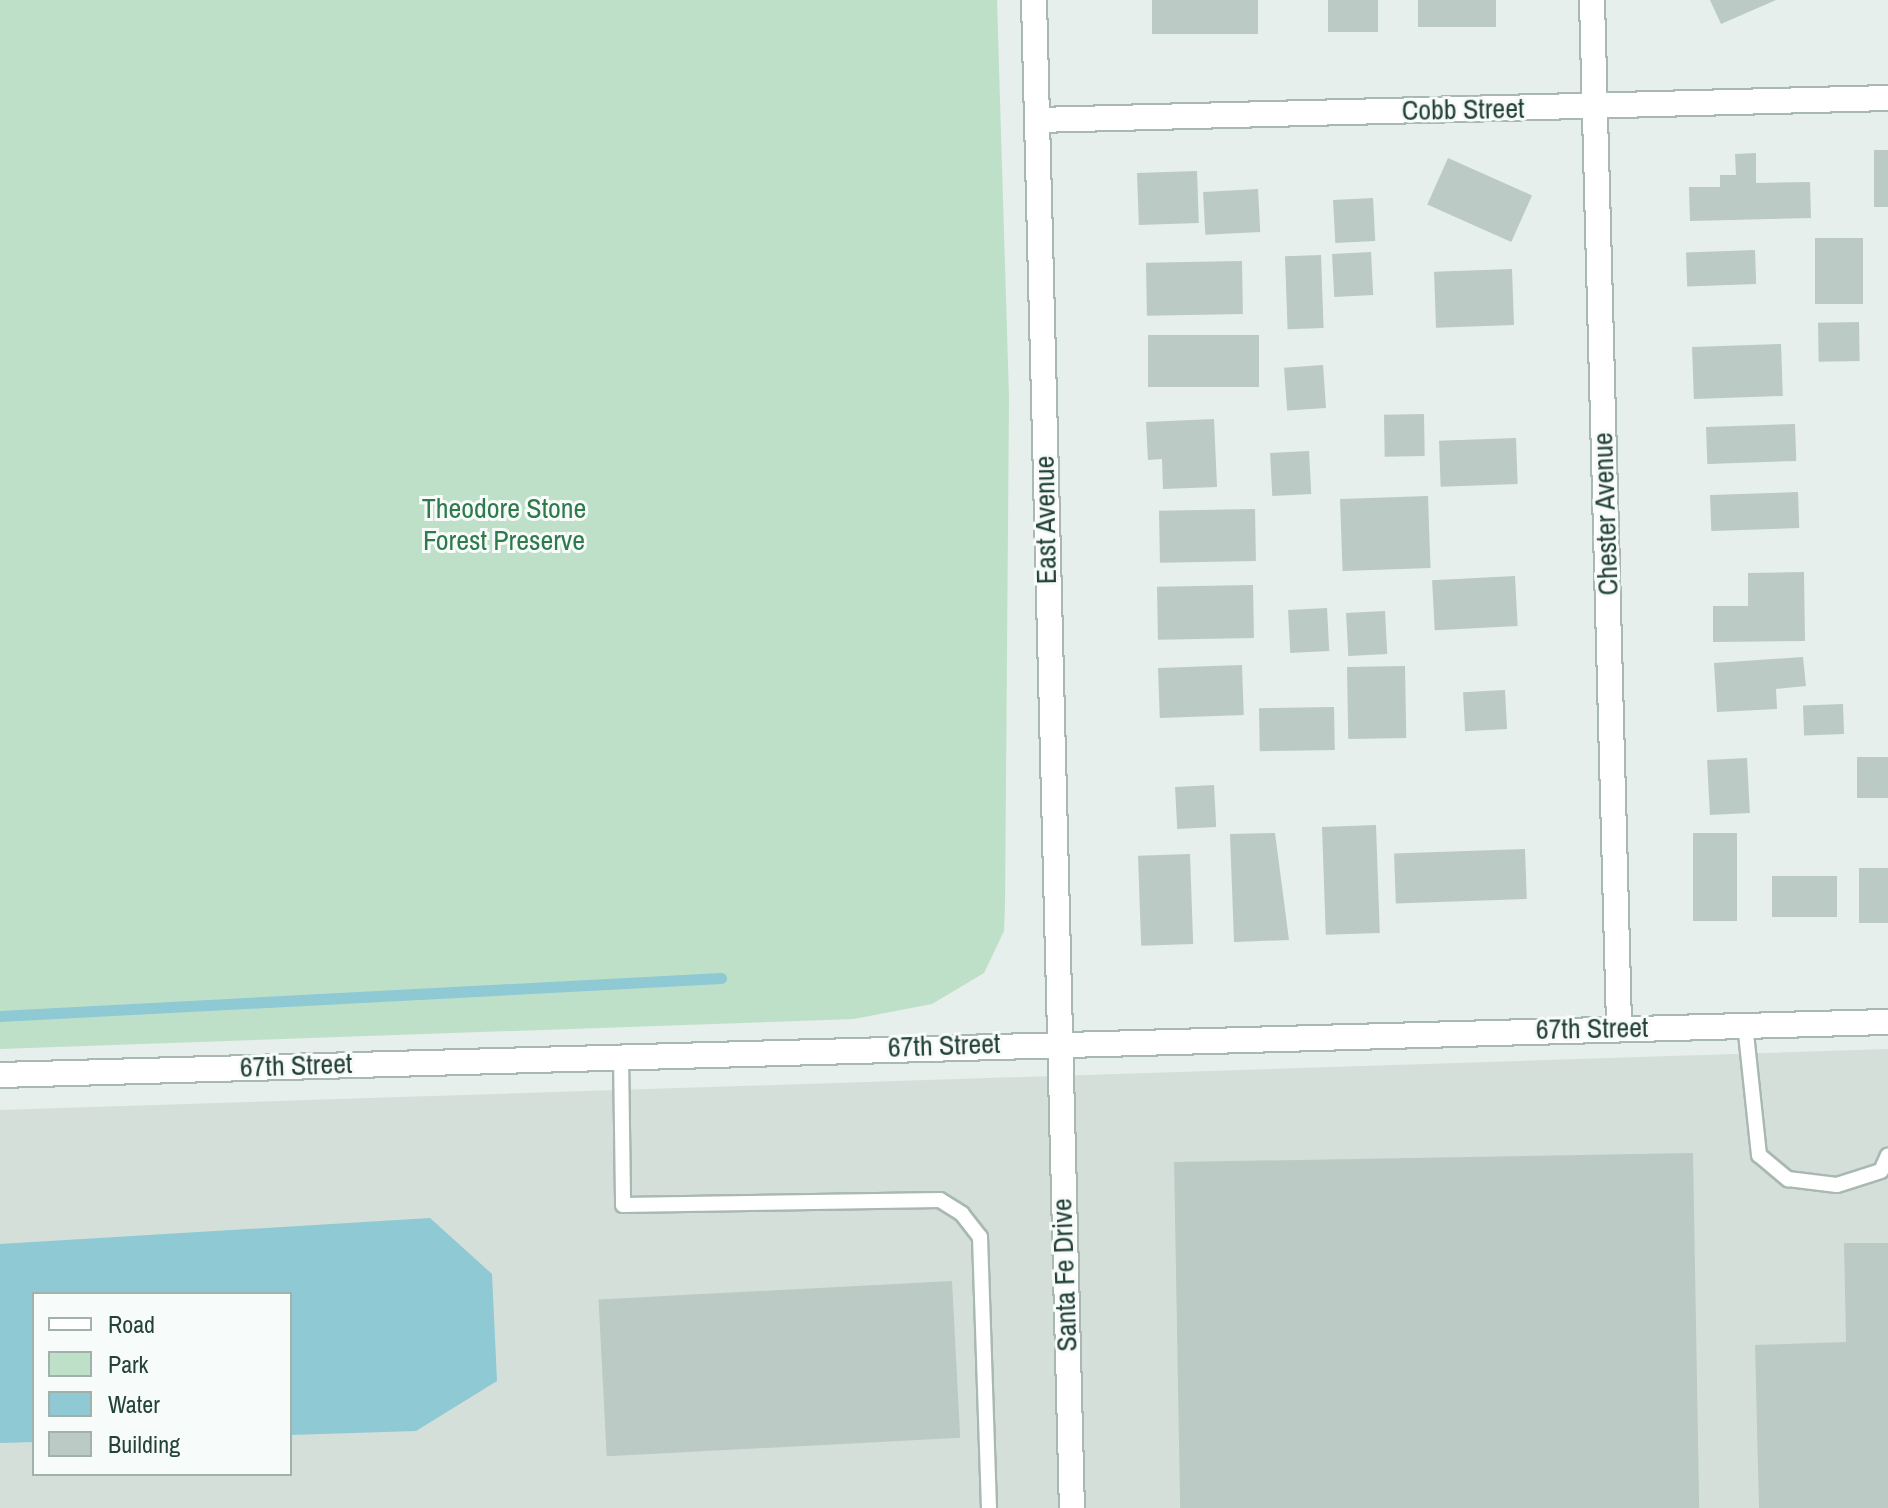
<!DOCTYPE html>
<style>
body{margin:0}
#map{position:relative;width:1888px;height:1508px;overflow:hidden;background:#e6efeb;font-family:"Archivo Narrow",sans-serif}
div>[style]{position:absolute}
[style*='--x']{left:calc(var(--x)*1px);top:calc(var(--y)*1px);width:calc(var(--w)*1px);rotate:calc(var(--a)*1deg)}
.built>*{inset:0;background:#d4dfda}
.green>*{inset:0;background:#bfe0c8}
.water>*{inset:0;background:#8ec9d4}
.stream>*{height:11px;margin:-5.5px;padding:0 5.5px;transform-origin:5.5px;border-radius:5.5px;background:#8ec9d4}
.building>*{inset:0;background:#bbcac4;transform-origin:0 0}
.roads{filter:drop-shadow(2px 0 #a8b8b2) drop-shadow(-2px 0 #a8b8b2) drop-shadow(0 2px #a8b8b2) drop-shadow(0 -2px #a8b8b2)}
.lane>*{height:14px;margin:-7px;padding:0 7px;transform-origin:7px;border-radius:7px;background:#fff}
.street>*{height:24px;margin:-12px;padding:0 12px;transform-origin:12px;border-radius:12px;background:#fff}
.secondary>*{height:24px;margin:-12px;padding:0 12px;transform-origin:12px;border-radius:12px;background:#fff}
span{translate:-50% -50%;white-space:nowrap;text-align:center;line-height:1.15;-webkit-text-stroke:6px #f7fbf9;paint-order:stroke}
.street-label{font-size:28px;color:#24423a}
.park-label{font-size:28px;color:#2d7a4b}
.legend{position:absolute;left:32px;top:1292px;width:260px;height:184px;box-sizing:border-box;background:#f7fbf9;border:2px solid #a3b1ad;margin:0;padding:10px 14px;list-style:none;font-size:24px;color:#24423a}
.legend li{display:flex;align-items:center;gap:16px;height:40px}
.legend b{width:40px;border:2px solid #a3b1ad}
</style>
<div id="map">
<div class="built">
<div style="clip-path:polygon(evenodd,1888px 1049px,1888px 1508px,0 1508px,0 1110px,1888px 1049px,34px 1294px,290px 1294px,290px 1474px,34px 1474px,34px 1294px)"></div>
</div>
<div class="green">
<div style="clip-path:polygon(0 0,997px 0,1009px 398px,1005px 906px,1004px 931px,984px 973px,932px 1004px,854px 1019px,0 1049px)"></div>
</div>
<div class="water">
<div style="clip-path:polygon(430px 1218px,492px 1274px,497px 1381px,416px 1431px,290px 1435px,290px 1294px,34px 1294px,34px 1442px,0 1443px,0 1244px)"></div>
</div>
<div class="stream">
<div style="--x:0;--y:1016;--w:722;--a:-3.02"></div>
</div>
<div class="building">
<div style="left:1152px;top:0;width:106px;height:34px"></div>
<div style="left:1328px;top:0;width:50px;height:32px"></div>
<div style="left:1418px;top:0;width:78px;height:27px"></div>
<div style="clip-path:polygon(1710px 0,1776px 0,1721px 24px)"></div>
<div style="left:1874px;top:150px;width:14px;height:57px"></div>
<div style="clip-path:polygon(1756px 153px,1756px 183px,1810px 182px,1811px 218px,1690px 221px,1689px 187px,1720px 187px,1720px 175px,1736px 175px,1735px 154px)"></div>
<div style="left:1448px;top:158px;width:92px;height:51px;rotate:24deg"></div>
<div style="left:1197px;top:171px;width:52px;height:60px;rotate:88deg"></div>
<div style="left:1258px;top:189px;width:43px;height:55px;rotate:87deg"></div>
<div style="left:1373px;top:198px;width:43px;height:40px;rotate:87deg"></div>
<div style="left:1863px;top:238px;width:66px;height:48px;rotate:90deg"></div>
<div style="left:1755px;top:250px;width:34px;height:69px;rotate:88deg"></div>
<div style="left:1371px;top:252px;width:43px;height:39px;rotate:87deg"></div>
<div style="left:1321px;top:255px;width:73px;height:36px;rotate:88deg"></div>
<div style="left:1242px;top:261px;width:53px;height:96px;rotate:89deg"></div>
<div style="left:1512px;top:269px;width:56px;height:78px;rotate:88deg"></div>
<div style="left:1859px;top:322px;width:39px;height:41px;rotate:89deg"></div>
<div style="left:1259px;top:335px;width:52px;height:111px;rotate:90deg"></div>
<div style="left:1781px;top:344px;width:52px;height:89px;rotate:88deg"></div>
<div style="left:1323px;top:365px;width:43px;height:39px;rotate:86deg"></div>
<div style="left:1424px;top:414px;width:42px;height:40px;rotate:89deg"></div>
<div style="clip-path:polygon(1214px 419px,1217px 487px,1163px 489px,1162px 459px,1148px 460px,1146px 422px)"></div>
<div style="left:1795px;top:424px;width:37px;height:89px;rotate:88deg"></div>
<div style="left:1516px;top:438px;width:46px;height:77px;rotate:88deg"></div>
<div style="left:1309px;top:451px;width:43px;height:39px;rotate:87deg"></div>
<div style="left:1798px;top:492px;width:36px;height:88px;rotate:88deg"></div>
<div style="left:1428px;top:496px;width:72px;height:88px;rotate:88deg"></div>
<div style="left:1255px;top:509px;width:52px;height:96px;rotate:89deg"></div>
<div style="clip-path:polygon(1804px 572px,1805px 641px,1713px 642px,1713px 606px,1748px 606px,1748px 573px)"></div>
<div style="left:1515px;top:576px;width:50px;height:83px;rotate:87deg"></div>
<div style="left:1253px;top:585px;width:53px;height:96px;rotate:89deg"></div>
<div style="left:1327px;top:608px;width:43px;height:39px;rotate:87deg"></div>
<div style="left:1385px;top:611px;width:43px;height:39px;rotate:87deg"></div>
<div style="clip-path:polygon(1803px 657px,1806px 686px,1776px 689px,1777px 709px,1717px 712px,1714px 663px)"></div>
<div style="left:1242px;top:665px;width:50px;height:84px;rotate:88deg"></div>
<div style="left:1405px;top:666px;width:72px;height:58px;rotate:89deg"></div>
<div style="left:1505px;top:690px;width:39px;height:42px;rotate:87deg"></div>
<div style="left:1843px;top:704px;width:30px;height:40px;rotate:88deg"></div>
<div style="left:1334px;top:707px;width:43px;height:75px;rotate:89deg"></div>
<div style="left:1888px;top:757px;width:41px;height:31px;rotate:90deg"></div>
<div style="left:1747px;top:758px;width:55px;height:40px;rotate:87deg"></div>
<div style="left:1214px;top:785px;width:42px;height:39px;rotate:87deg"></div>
<div style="left:1376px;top:825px;width:108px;height:54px;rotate:88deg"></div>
<div style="clip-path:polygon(1275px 833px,1289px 940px,1234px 942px,1230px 834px)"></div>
<div style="left:1693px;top:833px;width:44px;height:88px"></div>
<div style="left:1525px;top:849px;width:50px;height:131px;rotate:88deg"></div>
<div style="left:1190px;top:854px;width:90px;height:52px;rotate:88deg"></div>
<div style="left:1859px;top:868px;width:29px;height:55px"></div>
<div style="left:1772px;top:876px;width:65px;height:41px"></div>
<div style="left:1693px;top:1153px;width:355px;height:519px;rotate:89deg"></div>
<div style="clip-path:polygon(1844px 1243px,1888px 1243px,1888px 1508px,1759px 1508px,1755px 1345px,1846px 1342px)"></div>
<div style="left:952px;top:1281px;width:157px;height:354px;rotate:87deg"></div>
</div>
<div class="roads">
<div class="lane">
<div style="--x:1745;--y:1024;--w:132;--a:83.9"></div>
<div style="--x:1759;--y:1155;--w:38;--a:40"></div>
<div style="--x:1788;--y:1179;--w:49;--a:7"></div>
<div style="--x:1837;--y:1185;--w:46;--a:-17.7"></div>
<div style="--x:1881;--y:1171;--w:17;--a:-66"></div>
<div style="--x:621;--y:1055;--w:150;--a:89.2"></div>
<div style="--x:623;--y:1205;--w:317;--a:-0.9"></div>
<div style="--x:940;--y:1200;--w:26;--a:32"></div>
<div style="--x:962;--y:1214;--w:29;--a:52"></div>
<div style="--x:980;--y:1237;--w:271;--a:88.1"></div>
</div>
<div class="street">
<div style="--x:1592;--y:0;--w:1027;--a:88.49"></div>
<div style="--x:1037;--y:120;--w:851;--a:-1.48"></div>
<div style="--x:0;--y:1075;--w:1889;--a:-1.61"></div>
</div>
<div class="secondary">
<div style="--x:1034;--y:0;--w:1508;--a:88.56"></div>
</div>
</div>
<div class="street-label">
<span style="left:1463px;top:109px;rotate:-1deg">Cobb Street</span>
<span style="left:1605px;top:514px;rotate:-92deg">Chester Avenue</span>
<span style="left:1045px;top:520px;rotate:-91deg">East Avenue</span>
<span style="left:1592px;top:1028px;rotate:-1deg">67th Street</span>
<span style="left:944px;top:1045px;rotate:-2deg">67th Street</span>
<span style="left:296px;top:1065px;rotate:-2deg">67th Street</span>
<span style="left:1064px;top:1275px;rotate:-92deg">Santa Fe Drive</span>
</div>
<div class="park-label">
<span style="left:504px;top:524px">Theodore Stone<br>Forest Preserve</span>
</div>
<ul class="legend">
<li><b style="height:10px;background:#fff"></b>Road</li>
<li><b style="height:22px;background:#bfe0c8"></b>Park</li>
<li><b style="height:22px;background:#8ec9d4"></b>Water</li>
<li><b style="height:22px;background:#bbcac4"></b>Building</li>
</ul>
</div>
